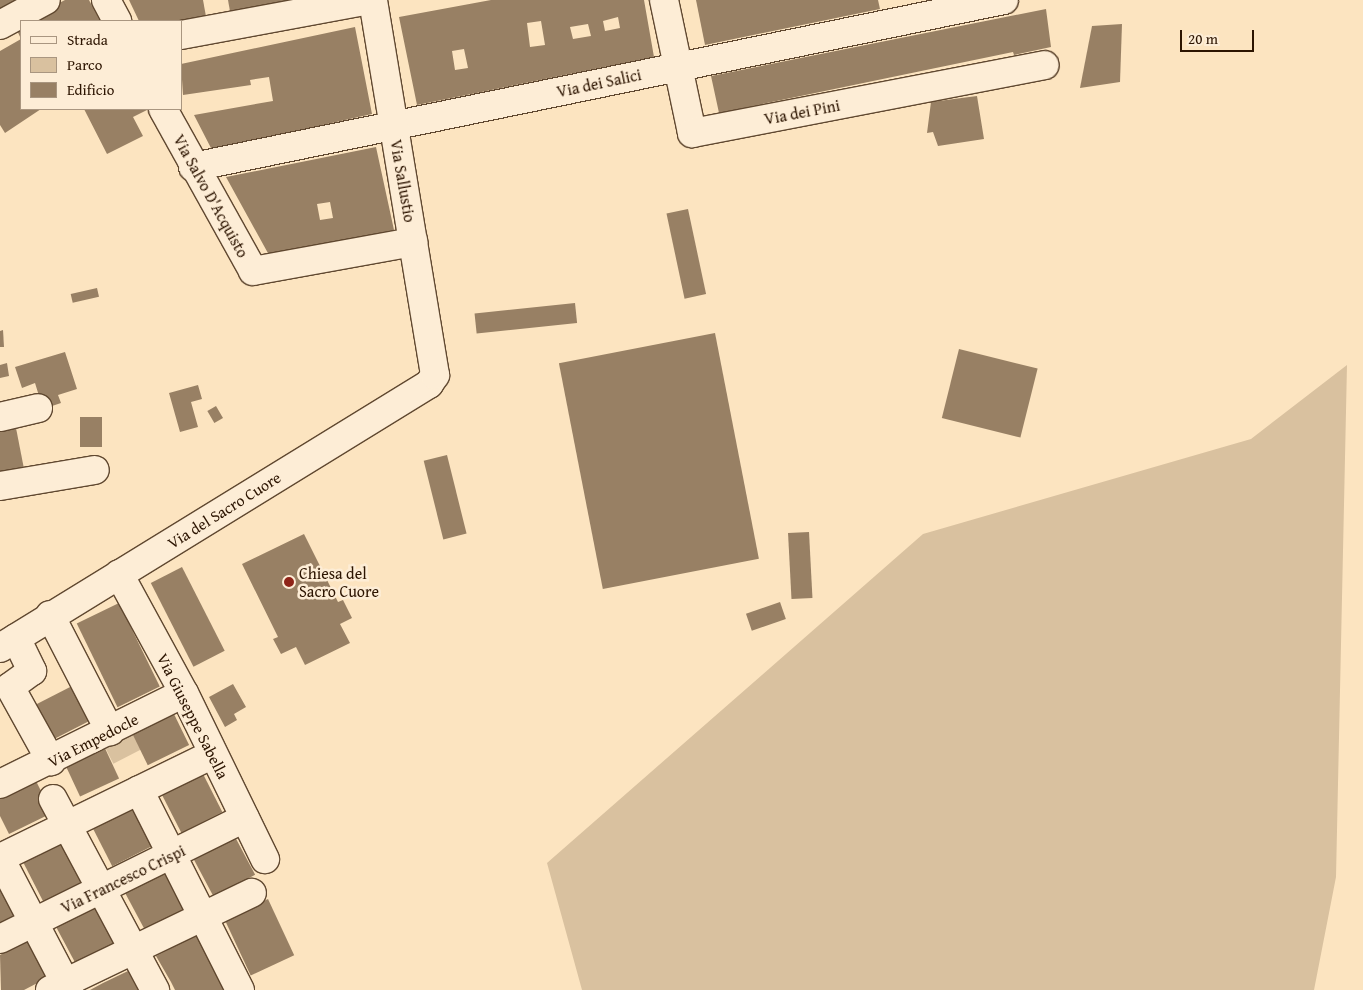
<!DOCTYPE html>
<style>
body{margin:0}
#map{position:relative;width:1363px;height:990px;overflow:hidden;background:#fce4c0;font-family:"Gentium Book Plus",serif}
div>[style]{position:absolute}
[style*='--x']{left:calc(var(--x)*1px);top:calc(var(--y)*1px);width:calc(var(--w)*1px);rotate:calc(var(--a)*1deg)}
.green>*{inset:0;background:#d9c19f;transform-origin:0 0}
.building>*{inset:0;background:#988064;transform-origin:0 0}
.roads{filter:drop-shadow(1px 0 #604830) drop-shadow(-1px 0 #604830) drop-shadow(0 1px #604830) drop-shadow(0 -1px #604830)}
.minor>*{height:28px;margin:-14px;padding:0 14px;transform-origin:14px;border-radius:14px;background:#fdedd6}
.dots>*{width:14px;height:14px;translate:-50% -50%;box-sizing:border-box;border:2px solid #fdedd6;border-radius:50%}
span{translate:-50% -50%;white-space:nowrap;text-align:center;line-height:1.15;-webkit-text-stroke:5px #fdedd6;paint-order:stroke}
.street-label{font-size:16px;color:#2c1400}
.poi-label{font-size:16px;color:#2c1400}
.left{translate:0 -50%;text-align:left}
.legend{position:absolute;left:20px;top:20px;width:162px;height:90px;box-sizing:border-box;background:#fdedd6;border:1px solid #a99680;margin:0;padding:6px 9px;list-style:none;font-size:15px;color:#2c1400}
.legend li{display:flex;align-items:center;gap:10px;height:25px}
.legend b{width:25px;border:1px solid #a99680}
.scale{position:absolute;left:1180px;top:30px;width:74px;height:22px;box-sizing:border-box;border:2px solid #2c1400;border-top:0;padding-left:6px;font-size:15px;line-height:18px;white-space:nowrap;color:#2c1400;-webkit-text-stroke:4px #fdedd6;paint-order:stroke}
</style>
<div id="map">
<div class="green">
<div style="clip-path:polygon(1347px 365px,1336px 877px,1314px 990px,582px 990px,547px 863px,923px 534px,1251px 439px)"></div>
<div style="left:131px;top:730px;width:22px;height:31px;rotate:63deg"></div>
</div>
<div class="building">
<div style="clip-path:polygon(0 0,21px 0,0 10px)"></div>
<div style="clip-path:polygon(65px 0,89px 0,100px 21px,24px 21px)"></div>
<div style="clip-path:polygon(129px 0,203px 0,207px 22px,139px 21px)"></div>
<div style="clip-path:polygon(228px 0,311px 0,231px 17px)"></div>
<div style="clip-path:polygon(evenodd,491px 0,644px 0,654px 57px,417px 105px,399px 17px,491px 0,618px 17px,620px 28px,605px 31px,603px 21px,618px 17px,491px 0,541px 21px,545px 45px,530px 47px,527px 23px,541px 21px,491px 0,588px 24px,591px 36px,573px 39px,570px 27px,588px 24px,491px 0,464px 49px,468px 68px,455px 70px,452px 51px,464px 49px)"></div>
<div style="clip-path:polygon(696px 0,878px 0,880px 9px,705px 45px)"></div>
<div style="clip-path:polygon(1046px 9px,1051px 47px,1014px 55px,1013px 52px,719px 113px,711px 76px)"></div>
<div style="clip-path:polygon(21px 23px,21px 109px,41px 109px,5px 133px,0 125px,0 51px,21px 39px,15px 26px)"></div>
<div style="clip-path:polygon(1122px 24px,1120px 82px,1080px 88px,1092px 26px)"></div>
<div style="clip-path:polygon(355px 27px,372px 114px,212px 150px,194px 115px,273px 101px,269px 77px,250px 80px,251px 85px,183px 95px,181px 64px)"></div>
<div style="clip-path:polygon(977px 96px,984px 139px,938px 146px,933px 132px,927px 133px,931px 102px)"></div>
<div style="clip-path:polygon(84px 109px,149px 109px,133px 117px,143px 136px,107px 154px)"></div>
<div style="clip-path:polygon(evenodd,376px 147px,394px 230px,269px 255px,226px 177px,376px 147px,330px 202px,333px 218px,320px 220px,317px 204px,330px 202px)"></div>
<div style="left:688px;top:209px;width:87px;height:22px;rotate:78deg"></div>
<div style="left:97px;top:288px;width:9px;height:27px;rotate:77deg"></div>
<div style="left:575px;top:303px;width:20px;height:101px;rotate:84deg"></div>
<div style="clip-path:polygon(3px 330px,4px 347px,0 347px,0 331px)"></div>
<div style="left:715px;top:333px;width:230px;height:159px;rotate:79deg"></div>
<div style="left:959px;top:349px;width:81px;height:71px;rotate:14deg"></div>
<div style="clip-path:polygon(65px 352px,77px 389px,58px 395px,61px 403px,43px 409px,35px 383px,22px 388px,15px 367px)"></div>
<div style="clip-path:polygon(7px 363px,9px 376px,0 378px,0 365px)"></div>
<div style="clip-path:polygon(198px 385px,202px 399px,191px 402px,198px 427px,180px 432px,169px 393px)"></div>
<div style="left:216px;top:406px;width:14px;height:10px;rotate:60deg"></div>
<div style="left:80px;top:417px;width:22px;height:30px"></div>
<div style="clip-path:polygon(16px 428px,25px 474px,0 479px,0 431px)"></div>
<div style="left:447px;top:455px;width:81px;height:24px;rotate:76deg"></div>
<div style="left:809px;top:532px;width:66px;height:21px;rotate:87deg"></div>
<div style="clip-path:polygon(304px 534px,338px 602px,343px 600px,352px 618px,340px 624px,350px 643px,305px 665px,296px 647px,281px 654px,273px 639px,278px 637px,242px 564px)"></div>
<div style="left:182px;top:567px;width:94px;height:35px;rotate:63deg"></div>
<div style="left:780px;top:602px;width:18px;height:36px;rotate:71deg"></div>
<div style="left:119px;top:603px;width:93px;height:47px;rotate:64deg"></div>
<div style="clip-path:polygon(233px 684px,246px 707px,234px 714px,237px 720px,225px 727px,209px 697px)"></div>
<div style="left:74px;top:685px;width:39px;height:46px;rotate:63deg"></div>
<div style="left:172px;top:710px;width:39px;height:46px;rotate:64deg"></div>
<div style="left:103px;top:744px;width:38px;height:43px;rotate:65deg"></div>
<div style="left:201px;top:770px;width:47px;height:46px;rotate:63deg"></div>
<div style="clip-path:polygon(34px 777px,52px 813px,9px 834px,0 816px,0 794px)"></div>
<div style="left:131px;top:804px;width:47px;height:45px;rotate:63deg"></div>
<div style="left:234px;top:835px;width:45px;height:47px;rotate:62deg"></div>
<div style="left:63px;top:839px;width:47px;height:46px;rotate:63deg"></div>
<div style="left:165px;top:872px;width:43px;height:45px;rotate:62deg"></div>
<div style="clip-path:polygon(0 881px,19px 917px,0 927px)"></div>
<div style="left:268px;top:899px;width:62px;height:48px;rotate:65deg"></div>
<div style="left:96px;top:906px;width:44px;height:45px;rotate:62deg"></div>
<div style="clip-path:polygon(196px 935px,225px 990px,175px 990px,171px 982px,156px 956px)"></div>
<div style="clip-path:polygon(27px 940px,47px 978px,24px 990px,1px 990px,0 955px)"></div>
<div style="clip-path:polygon(128px 971px,138px 990px,90px 990px,103px 983px)"></div>
</div>
<div class="roads">
<div class="minor">
<div style="--x:106;--y:0;--w:24;--a:62"></div>
<div style="--x:664;--y:0;--w:136;--a:78.1"></div>
<div style="--x:692;--y:133;--w:359;--a:-10.9"></div>
<div style="--x:0;--y:25;--w:52;--a:-28.5"></div>
<div style="--x:181;--y:35;--w:192;--a:-10.5"></div>
<div style="--x:163;--y:109;--w:185;--a:60.9"></div>
<div style="--x:253;--y:271;--w:163;--a:-10.3"></div>
<div style="--x:193;--y:167;--w:828;--a:-11.64"></div>
<div style="--x:0;--y:417;--w:39;--a:-13"></div>
<div style="--x:0;--y:486;--w:96;--a:-9.6"></div>
<div style="--x:119;--y:574;--w:136;--a:61.4"></div>
<div style="--x:184;--y:693;--w:185;--a:64"></div>
<div style="--x:50;--y:615;--w:131;--a:62.7"></div>
<div style="--x:16;--y:638;--w:37;--a:64"></div>
<div style="--x:32;--y:671;--w:27;--a:144"></div>
<div style="--x:10;--y:687;--w:85;--a:61"></div>
<div style="--x:0;--y:648;--w:504;--a:-31.61"></div>
<div style="--x:429;--y:384;--w:11;--a:-56"></div>
<div style="--x:435;--y:375;--w:380;--a:-99.4"></div>
<div style="--x:0;--y:784;--w:205;--a:-26.3"></div>
<div style="--x:139;--y:790;--w:224;--a:63.2"></div>
<div style="--x:53;--y:799;--w:217;--a:61.9"></div>
<div style="--x:0;--y:858;--w:237;--a:-26"></div>
<div style="--x:0;--y:858;--w:149;--a:62.4"></div>
<div style="--x:0;--y:939;--w:273;--a:-26.3"></div>
<div style="--x:50;--y:990;--w:224;--a:-25.7"></div>
</div>
</div>
<div class="dots">
<div style="left:289px;top:582px;background:#8f2418"></div>
</div>
<div class="street-label">
<span style="left:599px;top:83px;rotate:-12deg">Via dei Salici</span>
<span style="left:802px;top:112px;rotate:-11deg">Via dei Pini</span>
<span style="left:403px;top:181px;rotate:80deg">Via Sallustio</span>
<span style="left:211px;top:196px;rotate:61deg">Via Salvo D'Acquisto</span>
<span style="left:224px;top:510px;rotate:-32deg">Via del Sacro Cuore</span>
<span style="left:193px;top:716px;rotate:63deg">Via Giuseppe Sabella</span>
<span style="left:93px;top:740px;rotate:-27deg">Via Empedocle</span>
<span style="left:123px;top:879px;rotate:-26deg">Via Francesco Crispi</span>
</div>
<div class="poi-label">
<span class="left" style="left:299px;top:582px">Chiesa del<br>Sacro Cuore</span>
</div>
<ul class="legend">
<li><b style="height:6px;background:#fdedd6"></b>Strada</li>
<li><b style="height:14px;background:#d9c19f"></b>Parco</li>
<li><b style="height:14px;background:#988064"></b>Edificio</li>
</ul>
<div class="scale">20 m</div>
</div>
